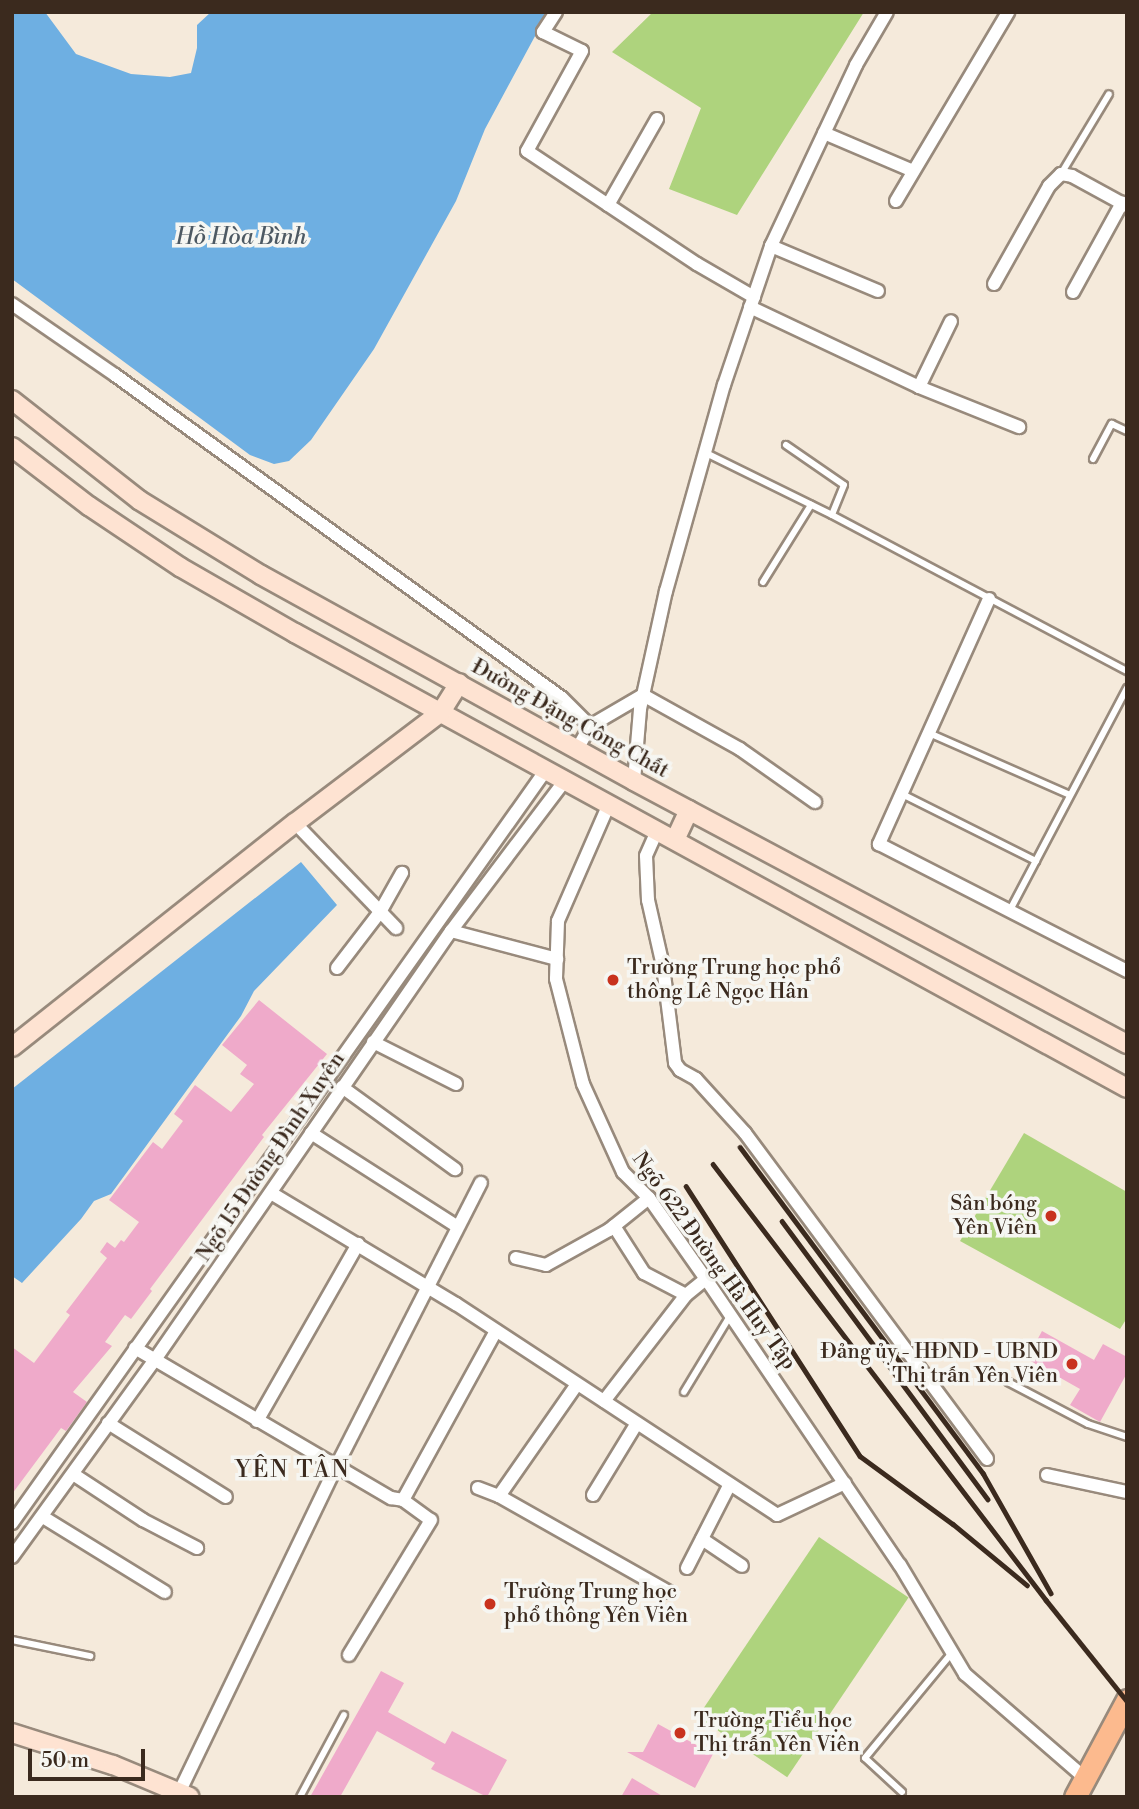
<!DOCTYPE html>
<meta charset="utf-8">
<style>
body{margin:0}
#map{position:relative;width:1139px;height:1809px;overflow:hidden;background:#f5eadb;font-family:"Libre Bodoni",serif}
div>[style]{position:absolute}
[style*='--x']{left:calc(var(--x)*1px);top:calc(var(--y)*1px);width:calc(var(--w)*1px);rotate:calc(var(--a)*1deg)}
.green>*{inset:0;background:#aed37d;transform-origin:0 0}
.water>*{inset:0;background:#6eafe2}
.building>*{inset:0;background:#efaaca}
.roads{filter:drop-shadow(2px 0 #988a7c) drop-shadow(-2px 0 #988a7c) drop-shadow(0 2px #988a7c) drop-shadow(0 -2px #988a7c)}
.lane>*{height:6px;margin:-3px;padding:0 3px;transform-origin:3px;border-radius:3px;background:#fff}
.street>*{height:12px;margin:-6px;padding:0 6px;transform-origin:6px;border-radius:6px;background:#fff}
.secondary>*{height:18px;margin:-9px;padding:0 9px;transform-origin:9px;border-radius:9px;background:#fee3d2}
.primary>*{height:21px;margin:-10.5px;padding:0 10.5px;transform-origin:10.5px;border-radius:10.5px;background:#fcba8e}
.rail>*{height:4.5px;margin:-2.25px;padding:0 2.25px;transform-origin:2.25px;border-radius:2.25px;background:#3b2a1e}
.dots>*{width:19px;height:19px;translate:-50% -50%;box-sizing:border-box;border:4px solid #f6f6f2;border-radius:50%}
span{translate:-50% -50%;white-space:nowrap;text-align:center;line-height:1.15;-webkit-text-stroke:7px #f6f6f2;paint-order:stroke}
.street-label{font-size:21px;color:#3b2a1e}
.poi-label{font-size:21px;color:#3b2a1e}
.left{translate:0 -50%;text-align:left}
.right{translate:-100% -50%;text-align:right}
.water-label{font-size:23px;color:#4d5963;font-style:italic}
.neighbourhood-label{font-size:23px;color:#3b2a1e;letter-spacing:2px}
.frame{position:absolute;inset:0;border:14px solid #3b2a1e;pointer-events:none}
.scale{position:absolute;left:28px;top:1749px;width:117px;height:32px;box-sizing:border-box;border:4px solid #3b2a1e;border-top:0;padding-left:9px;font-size:21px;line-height:24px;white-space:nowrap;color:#3b2a1e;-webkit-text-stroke:5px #f6f6f2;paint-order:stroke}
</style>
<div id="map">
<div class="green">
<div style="clip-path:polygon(653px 12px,864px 12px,737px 215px,669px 189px,701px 108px,612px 52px)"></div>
<div style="clip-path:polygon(1024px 1133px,1127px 1192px,1127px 1318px,1120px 1329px,960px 1241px)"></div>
<div style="left:819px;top:1537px;width:108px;height:217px;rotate:34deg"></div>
</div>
<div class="water">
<div style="clip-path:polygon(12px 12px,45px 12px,76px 54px,131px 74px,170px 77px,191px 73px,197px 48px,197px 25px,211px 12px,548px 12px,485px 129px,456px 201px,374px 349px,311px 440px,289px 461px,274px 464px,250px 455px,12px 279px)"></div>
<div style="clip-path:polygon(301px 862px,337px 905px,254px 991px,241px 1016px,111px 1194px,94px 1201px,81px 1219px,22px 1283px,12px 1276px,12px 1089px)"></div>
</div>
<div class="building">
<div style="clip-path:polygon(259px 1000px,327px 1054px,262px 1135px,264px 1137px,150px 1289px,152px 1291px,131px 1319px,125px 1315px,105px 1342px,112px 1346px,73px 1392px,87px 1402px,66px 1431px,61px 1428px,12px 1494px,12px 1347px,34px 1363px,70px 1315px,66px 1312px,107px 1258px,100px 1252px,107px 1242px,115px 1248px,121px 1240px,124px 1242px,139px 1222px,109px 1200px,153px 1142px,162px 1149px,183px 1121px,174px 1114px,195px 1085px,231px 1112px,254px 1084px,240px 1074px,247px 1065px,222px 1045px)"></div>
<div style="clip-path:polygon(1042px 1331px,1094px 1360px,1103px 1344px,1127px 1357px,1127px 1373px,1100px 1422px,1070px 1405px,1080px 1389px,1027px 1359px)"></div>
<div style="clip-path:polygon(381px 1671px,404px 1683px,388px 1712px,445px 1744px,452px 1731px,507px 1760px,487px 1797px,431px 1769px,435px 1763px,377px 1731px,340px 1797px,310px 1797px)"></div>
<div style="clip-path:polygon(658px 1724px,713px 1754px,695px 1788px,627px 1752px,643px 1752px)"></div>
<div style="clip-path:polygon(632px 1778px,664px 1797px,621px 1797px)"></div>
</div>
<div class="roads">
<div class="lane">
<div style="--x:1061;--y:174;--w:93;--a:-59"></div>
<div style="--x:786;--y:445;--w:70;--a:34.6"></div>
<div style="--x:844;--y:485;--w:32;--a:112"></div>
<div style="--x:706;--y:453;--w:140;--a:26.2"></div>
<div style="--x:832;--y:515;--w:334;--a:27.9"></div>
<div style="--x:1093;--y:459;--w:40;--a:-62"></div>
<div style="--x:1112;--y:424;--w:17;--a:25"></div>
<div style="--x:763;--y:582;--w:91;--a:-58.1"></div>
<div style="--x:929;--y:733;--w:154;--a:23.7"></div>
<div style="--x:902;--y:794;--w:150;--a:26.6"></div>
<div style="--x:1010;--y:910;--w:251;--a:-62.2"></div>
<div style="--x:1008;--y:1382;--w:90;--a:27.7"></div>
<div style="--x:1088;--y:1424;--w:41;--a:18.4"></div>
<div style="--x:684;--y:1392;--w:89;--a:-58.8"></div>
<div style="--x:12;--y:1640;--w:80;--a:11.6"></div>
<div style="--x:902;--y:1792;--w:50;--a:-137.4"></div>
<div style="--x:865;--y:1758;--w:136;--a:-50.4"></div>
<div style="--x:300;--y:1797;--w:93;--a:-61.8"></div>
</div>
<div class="street">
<div style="--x:556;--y:12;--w:24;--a:123"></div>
<div style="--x:543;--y:32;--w:43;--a:26"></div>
<div style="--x:582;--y:51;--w:114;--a:118.8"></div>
<div style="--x:527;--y:151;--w:204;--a:33.6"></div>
<div style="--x:697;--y:264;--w:66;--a:30.1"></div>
<div style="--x:824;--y:133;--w:97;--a:23.1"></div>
<div style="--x:896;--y:201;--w:220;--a:-59.3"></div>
<div style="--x:608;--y:205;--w:99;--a:-60.3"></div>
<div style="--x:771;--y:246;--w:116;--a:22.8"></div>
<div style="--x:994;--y:284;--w:112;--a:-60.7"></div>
<div style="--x:1049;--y:186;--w:17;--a:-45"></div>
<div style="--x:1061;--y:174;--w:11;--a:10"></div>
<div style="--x:1072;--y:176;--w:63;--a:28.6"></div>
<div style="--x:1073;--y:292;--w:102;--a:-61.2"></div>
<div style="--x:12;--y:304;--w:125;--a:34.6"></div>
<div style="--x:115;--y:375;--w:551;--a:35.85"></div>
<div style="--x:562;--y:698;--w:40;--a:45"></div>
<div style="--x:590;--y:726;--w:26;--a:119"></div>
<div style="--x:750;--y:307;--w:187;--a:25.3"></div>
<div style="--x:919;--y:387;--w:108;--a:21.8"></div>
<div style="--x:919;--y:387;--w:73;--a:-64.1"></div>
<div style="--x:989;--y:599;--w:269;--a:114.2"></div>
<div style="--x:879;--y:844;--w:279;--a:27.1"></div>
<div style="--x:590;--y:726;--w:61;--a:-30.3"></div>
<div style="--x:643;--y:695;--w:111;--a:29.1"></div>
<div style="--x:740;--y:749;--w:92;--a:35.2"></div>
<div style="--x:634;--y:781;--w:72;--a:-85.2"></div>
<div style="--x:640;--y:709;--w:121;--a:-77.6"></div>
<div style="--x:666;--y:591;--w:214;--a:-74.3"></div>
<div style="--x:724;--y:385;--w:147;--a:-71.3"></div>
<div style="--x:771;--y:246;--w:200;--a:-64.8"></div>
<div style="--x:856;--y:65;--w:61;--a:-59.7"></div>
<div style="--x:609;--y:804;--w:128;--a:113.6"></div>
<div style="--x:558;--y:921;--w:58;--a:92"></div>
<div style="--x:556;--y:979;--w:108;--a:75.6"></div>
<div style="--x:583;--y:1084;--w:97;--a:65.6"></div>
<div style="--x:623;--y:1172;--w:37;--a:45"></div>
<div style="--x:649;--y:1198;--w:99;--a:54.9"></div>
<div style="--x:706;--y:1279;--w:346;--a:55.9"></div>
<div style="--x:900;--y:1565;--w:127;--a:59.2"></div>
<div style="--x:965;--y:1674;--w:159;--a:40.9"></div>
<div style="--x:295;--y:823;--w:146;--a:46.1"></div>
<div style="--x:657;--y:831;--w:27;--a:114"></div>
<div style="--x:646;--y:856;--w:44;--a:87.4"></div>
<div style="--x:648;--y:900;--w:68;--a:77.2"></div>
<div style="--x:663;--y:966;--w:98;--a:82.9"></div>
<div style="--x:675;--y:1063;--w:9;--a:54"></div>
<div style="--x:680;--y:1070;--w:18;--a:29"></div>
<div style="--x:696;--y:1079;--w:73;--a:47.8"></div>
<div style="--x:745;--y:1133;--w:406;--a:53.4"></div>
<div style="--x:451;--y:931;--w:110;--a:14.8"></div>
<div style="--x:337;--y:968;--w:71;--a:-52.5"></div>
<div style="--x:380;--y:912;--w:45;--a:-60.6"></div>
<div style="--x:373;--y:1042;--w:93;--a:26.8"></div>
<div style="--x:342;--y:1087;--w:140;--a:36"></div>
<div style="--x:311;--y:1133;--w:174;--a:32.6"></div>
<div style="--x:271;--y:1193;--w:216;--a:31"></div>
<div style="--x:456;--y:1304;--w:384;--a:33.3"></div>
<div style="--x:777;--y:1515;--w:75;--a:-25.2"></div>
<div style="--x:614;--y:1226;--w:56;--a:57.4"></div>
<div style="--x:644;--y:1273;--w:47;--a:27.6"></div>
<div style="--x:686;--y:1295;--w:26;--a:-39"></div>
<div style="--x:516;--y:1258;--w:31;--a:13"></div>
<div style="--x:546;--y:1265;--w:72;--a:-29.1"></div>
<div style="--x:609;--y:1230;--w:51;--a:-38.7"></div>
<div style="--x:135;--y:1348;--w:297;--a:30.4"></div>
<div style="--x:391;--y:1498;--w:12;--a:9"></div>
<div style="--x:403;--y:1500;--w:34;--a:36"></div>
<div style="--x:431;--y:1520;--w:158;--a:121.3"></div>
<div style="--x:604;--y:1401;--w:134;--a:-52.3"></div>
<div style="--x:257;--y:1421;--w:204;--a:-60.3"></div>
<div style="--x:108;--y:1423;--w:139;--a:32.1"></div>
<div style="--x:73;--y:1474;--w:84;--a:33.3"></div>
<div style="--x:143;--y:1520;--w:61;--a:27.4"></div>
<div style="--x:1047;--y:1475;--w:82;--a:12"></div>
<div style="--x:478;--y:1488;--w:22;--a:21"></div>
<div style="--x:499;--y:1496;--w:195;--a:29.5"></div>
<div style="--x:593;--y:1495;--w:84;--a:-58.6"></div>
<div style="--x:499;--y:1496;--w:136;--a:-55.1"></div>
<div style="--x:403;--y:1500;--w:193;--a:-61.2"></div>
<div style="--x:43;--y:1517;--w:143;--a:31.6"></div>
<div style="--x:12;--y:1523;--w:923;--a:-54.66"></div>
<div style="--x:702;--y:1539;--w:48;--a:34"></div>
<div style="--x:12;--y:1557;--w:242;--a:-54.1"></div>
<div style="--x:154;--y:1361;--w:523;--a:-55.37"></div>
<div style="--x:451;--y:931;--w:189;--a:-52.9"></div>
<div style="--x:687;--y:1568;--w:94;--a:-62.9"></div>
<div style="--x:177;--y:1797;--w:366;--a:-64.3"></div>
<div style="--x:336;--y:1467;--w:319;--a:-63"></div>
</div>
<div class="secondary">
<div style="--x:12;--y:400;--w:162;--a:38.2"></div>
<div style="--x:139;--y:500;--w:143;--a:31.6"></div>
<div style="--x:261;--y:575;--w:426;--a:28.9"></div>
<div style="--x:634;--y:781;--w:559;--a:28.08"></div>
<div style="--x:12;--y:447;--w:97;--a:37.5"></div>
<div style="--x:89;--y:506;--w:110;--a:33.8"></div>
<div style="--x:180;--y:567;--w:133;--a:29.9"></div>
<div style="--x:295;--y:633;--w:948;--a:28.67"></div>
<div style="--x:675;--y:840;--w:33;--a:-65"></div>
<div style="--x:12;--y:1047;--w:361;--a:-38.4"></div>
<div style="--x:295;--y:823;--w:183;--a:-37.2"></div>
<div style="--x:441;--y:712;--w:34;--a:-58"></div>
<div style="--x:12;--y:1733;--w:106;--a:17.6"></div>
<div style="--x:113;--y:1765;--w:83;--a:22.6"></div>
</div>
<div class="primary">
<div style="--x:1075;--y:1797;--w:110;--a:-61.8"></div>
</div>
</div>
<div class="rail">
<div style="--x:740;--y:1147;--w:407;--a:53.3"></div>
<div style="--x:983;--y:1473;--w:138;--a:60.5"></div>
<div style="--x:713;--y:1164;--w:549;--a:52.63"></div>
<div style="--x:1046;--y:1600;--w:129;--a:51.3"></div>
<div style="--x:686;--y:1186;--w:321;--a:57.2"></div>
<div style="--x:860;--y:1456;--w:115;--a:36.2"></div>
<div style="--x:953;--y:1524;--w:96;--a:39.5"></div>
<div style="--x:782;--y:1221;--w:346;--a:53.5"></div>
</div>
<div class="dots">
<div style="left:613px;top:980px;background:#c8321e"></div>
<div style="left:1051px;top:1216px;background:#c8321e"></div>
<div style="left:1072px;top:1364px;background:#c8321e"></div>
<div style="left:490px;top:1604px;background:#c8321e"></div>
<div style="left:680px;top:1733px;background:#c8321e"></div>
</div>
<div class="street-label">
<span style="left:570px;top:719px;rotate:29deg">Đường Đặng Công Chất</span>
<span style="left:271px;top:1157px;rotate:-56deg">Ngõ 15 Đường Đình Xuyên</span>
<span style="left:714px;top:1261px;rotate:54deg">Ngõ 622 Đường Hà Huy Tập</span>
</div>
<div class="poi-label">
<span class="left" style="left:627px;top:980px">Trường Trung học phổ<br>thông Lê Ngọc Hân</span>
<span class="right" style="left:1037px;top:1216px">Sân bóng<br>Yên Viên</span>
<span class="right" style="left:1058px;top:1364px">Đảng ủy - HĐND - UBND<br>Thị trấn Yên Viên</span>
<span class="left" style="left:504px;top:1604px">Trường Trung học<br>phổ thông Yên Viên</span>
<span class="left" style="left:694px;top:1733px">Trường Tiểu học<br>Thị trấn Yên Viên</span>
</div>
<div class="water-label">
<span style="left:241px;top:237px">Hồ Hòa Bình</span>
</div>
<div class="neighbourhood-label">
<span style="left:293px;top:1470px">YÊN TÂN</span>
</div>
<div class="frame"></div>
<div class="scale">50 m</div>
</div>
